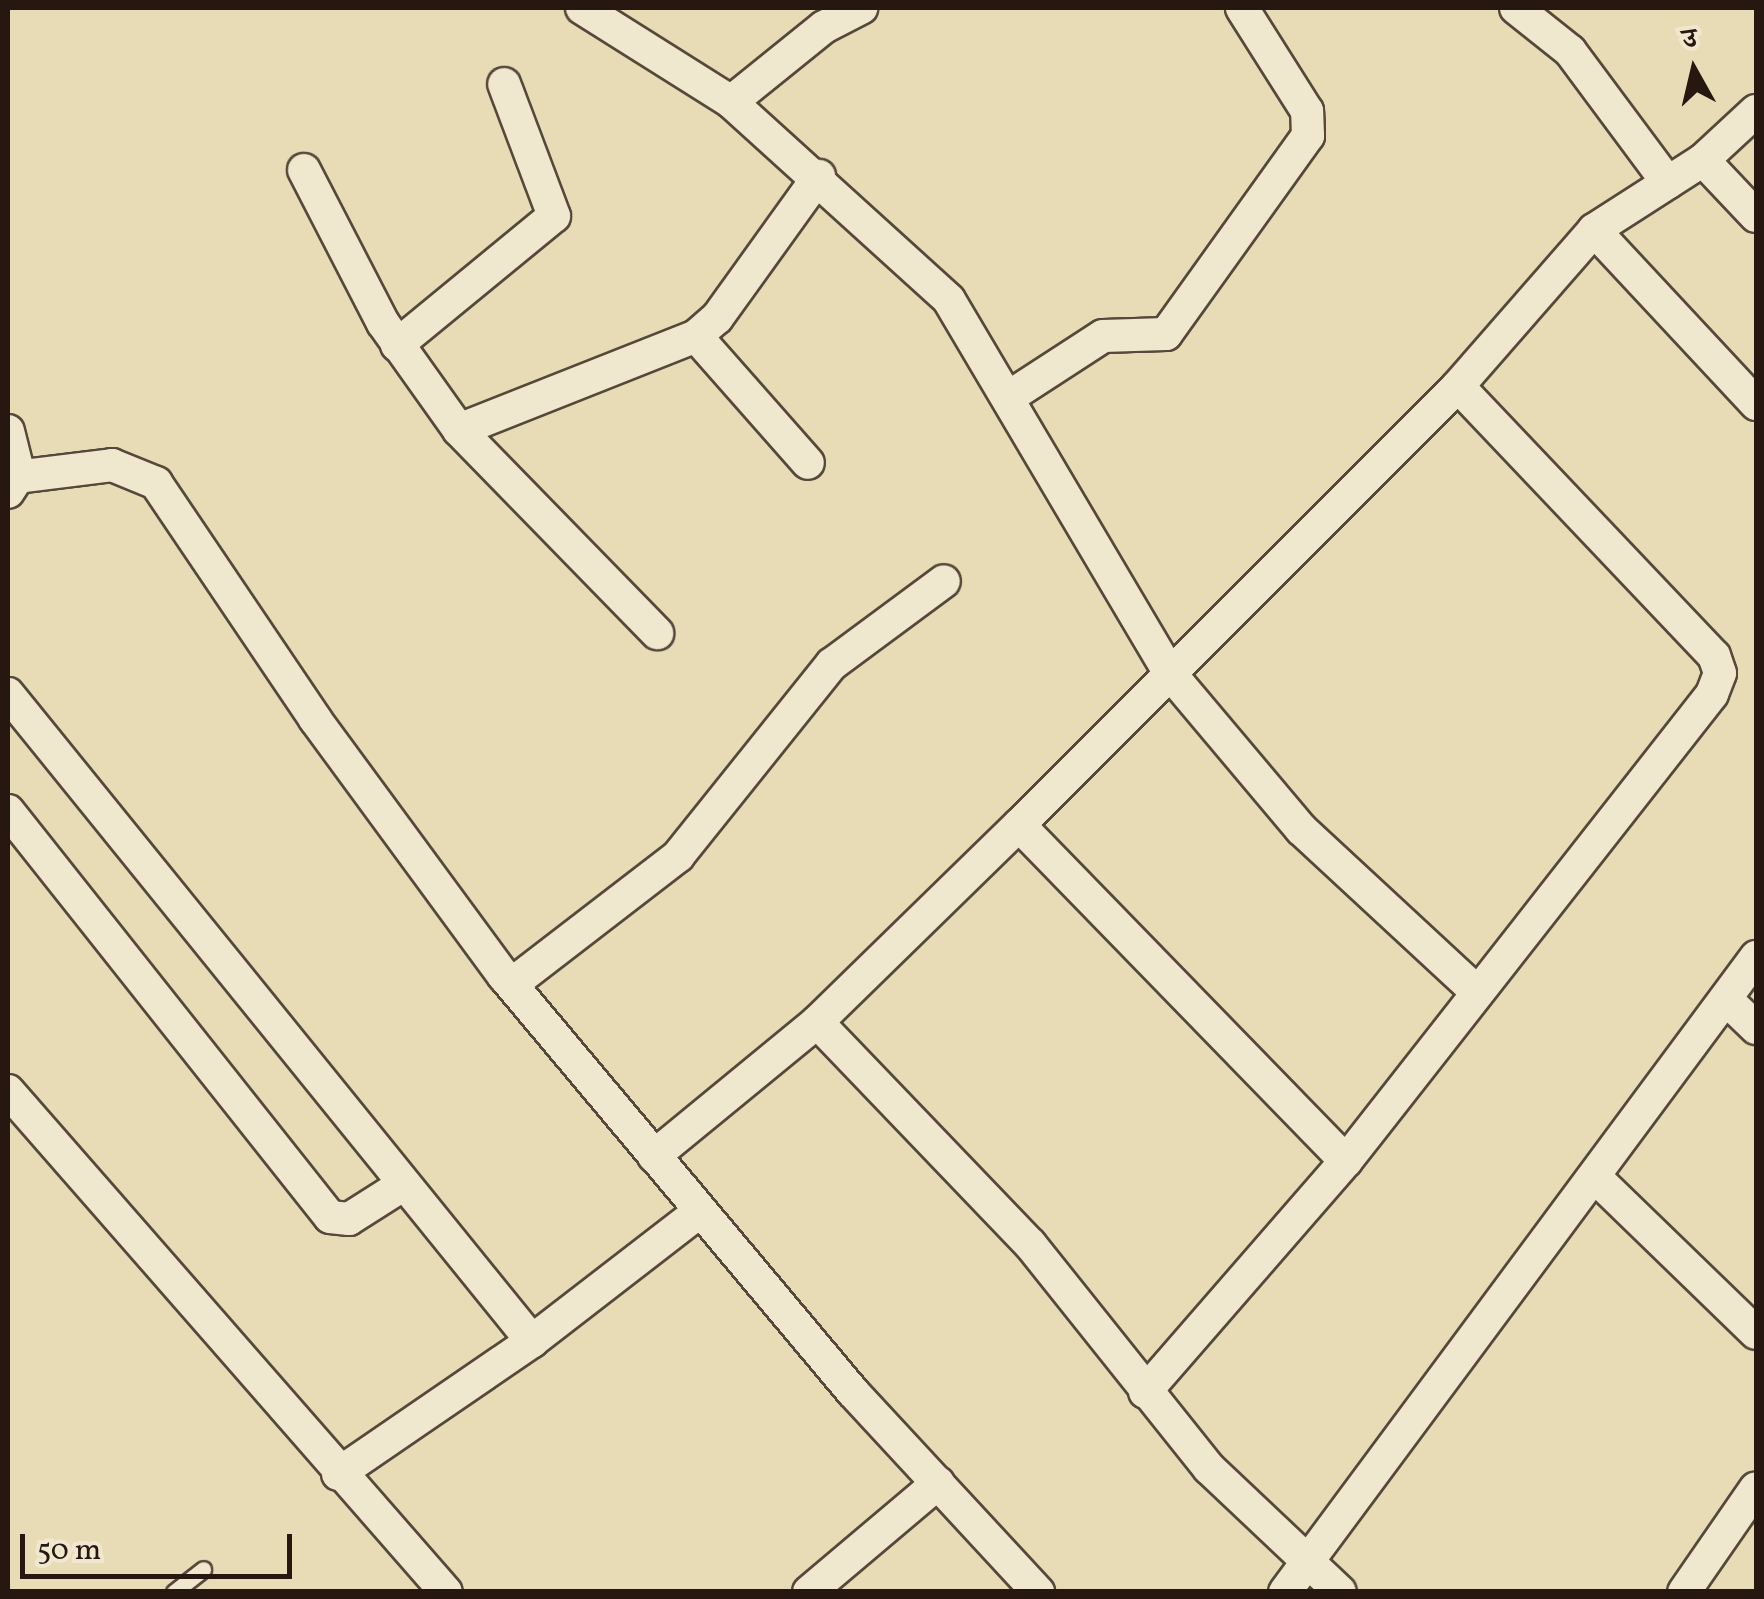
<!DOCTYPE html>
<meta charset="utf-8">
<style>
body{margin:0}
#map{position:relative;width:1764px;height:1599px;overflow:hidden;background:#e7dcb5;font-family:Vollkorn,"Noto Serif Devanagari",serif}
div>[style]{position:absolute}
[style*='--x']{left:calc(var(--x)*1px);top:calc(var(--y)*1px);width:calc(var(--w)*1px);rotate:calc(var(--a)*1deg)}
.roads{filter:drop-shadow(2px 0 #56483a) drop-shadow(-2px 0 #56483a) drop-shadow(0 2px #56483a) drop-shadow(0 -2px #56483a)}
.lane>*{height:15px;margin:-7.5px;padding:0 7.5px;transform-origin:7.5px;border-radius:7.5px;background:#efe8cf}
.street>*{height:32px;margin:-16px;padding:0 16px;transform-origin:16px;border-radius:16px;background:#efe8cf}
span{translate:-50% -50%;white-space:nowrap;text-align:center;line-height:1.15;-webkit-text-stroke:8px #efe8cf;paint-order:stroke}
.frame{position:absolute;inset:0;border:10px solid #261711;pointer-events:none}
.north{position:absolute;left:1644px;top:20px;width:100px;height:100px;-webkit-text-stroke:8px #efe8cf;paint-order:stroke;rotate:352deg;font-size:28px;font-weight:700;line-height:40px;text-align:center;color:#261711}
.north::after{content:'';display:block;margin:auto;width:35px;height:45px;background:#261711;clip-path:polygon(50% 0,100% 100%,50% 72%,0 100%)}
.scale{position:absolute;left:20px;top:1534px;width:272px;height:45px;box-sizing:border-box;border:5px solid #261711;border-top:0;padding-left:12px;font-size:30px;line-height:35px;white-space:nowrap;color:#261711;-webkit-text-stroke:8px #efe8cf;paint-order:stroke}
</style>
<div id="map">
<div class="roads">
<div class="lane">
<div style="--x:174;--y:1592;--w:37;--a:-38"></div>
</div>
<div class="street">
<div style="--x:582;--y:8;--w:176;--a:32.2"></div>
<div style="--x:731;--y:102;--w:294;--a:42.2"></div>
<div style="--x:949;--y:300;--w:431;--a:59.4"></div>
<div style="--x:1168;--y:671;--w:207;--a:49.9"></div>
<div style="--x:1301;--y:829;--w:238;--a:42.8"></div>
<div style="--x:1516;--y:8;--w:69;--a:38.5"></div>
<div style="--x:1570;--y:51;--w:164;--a:53.4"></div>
<div style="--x:731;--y:102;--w:119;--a:-38.9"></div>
<div style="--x:824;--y:27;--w:42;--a:-27.2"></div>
<div style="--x:1703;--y:160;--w:77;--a:46.6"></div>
<div style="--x:304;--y:170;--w:172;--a:62.7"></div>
<div style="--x:383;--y:323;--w:131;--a:54.6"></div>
<div style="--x:459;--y:430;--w:284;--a:45.7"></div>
<div style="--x:1594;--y:230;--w:238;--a:47"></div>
<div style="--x:696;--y:336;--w:169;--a:48.6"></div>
<div style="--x:397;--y:345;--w:203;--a:-39.4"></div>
<div style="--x:554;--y:216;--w:141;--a:-110.7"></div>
<div style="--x:1009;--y:397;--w:112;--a:-33"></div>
<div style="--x:1103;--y:336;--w:63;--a:-1.8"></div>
<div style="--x:1166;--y:334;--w:244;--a:-54.4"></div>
<div style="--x:1308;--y:136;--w:25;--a:-92"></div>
<div style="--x:1307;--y:111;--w:122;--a:-122.3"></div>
<div style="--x:459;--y:430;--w:255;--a:-21.6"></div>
<div style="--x:696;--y:336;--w:28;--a:-41"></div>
<div style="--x:717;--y:318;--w:175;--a:-54.3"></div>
<div style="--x:8;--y:431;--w:45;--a:76"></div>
<div style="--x:19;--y:475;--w:20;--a:123"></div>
<div style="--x:8;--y:478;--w:105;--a:-7.1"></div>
<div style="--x:112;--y:465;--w:48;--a:22.2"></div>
<div style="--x:156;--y:483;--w:285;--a:56"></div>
<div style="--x:315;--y:719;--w:319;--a:53.7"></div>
<div style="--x:504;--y:976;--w:542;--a:50.02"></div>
<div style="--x:852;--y:1391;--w:274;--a:47.2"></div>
<div style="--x:8;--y:694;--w:833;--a:51"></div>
<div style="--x:8;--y:811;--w:518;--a:51.58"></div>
<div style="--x:330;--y:1217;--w:19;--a:6"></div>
<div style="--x:349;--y:1219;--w:62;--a:-32.4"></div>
<div style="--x:1019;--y:825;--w:469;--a:45.8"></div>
<div style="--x:512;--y:984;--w:210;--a:-37.6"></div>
<div style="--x:678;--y:856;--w:246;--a:-51.3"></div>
<div style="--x:832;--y:664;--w:139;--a:-36.5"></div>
<div style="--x:1726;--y:999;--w:42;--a:44"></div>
<div style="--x:817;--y:1022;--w:308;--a:46.2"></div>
<div style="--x:1030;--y:1244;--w:287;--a:51.4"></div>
<div style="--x:1209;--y:1468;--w:180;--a:43.4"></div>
<div style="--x:8;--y:1091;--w:665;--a:48.84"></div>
<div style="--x:654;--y:1156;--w:211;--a:-39.4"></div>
<div style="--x:817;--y:1022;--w:282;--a:-44.3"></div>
<div style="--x:1019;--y:825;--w:621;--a:-45"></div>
<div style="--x:1458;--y:386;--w:207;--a:-48.9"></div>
<div style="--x:1594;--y:230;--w:130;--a:-32.7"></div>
<div style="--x:1703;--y:160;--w:72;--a:-42.8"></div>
<div style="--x:1595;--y:1177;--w:224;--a:44.1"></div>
<div style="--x:1145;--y:1392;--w:306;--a:-49"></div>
<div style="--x:1346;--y:1161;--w:593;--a:-51.91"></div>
<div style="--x:1712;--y:694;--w:22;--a:-69"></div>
<div style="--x:1720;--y:673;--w:18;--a:-109"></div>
<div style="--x:1714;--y:656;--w:372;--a:-133.5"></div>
<div style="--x:338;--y:1474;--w:235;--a:-34.4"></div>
<div style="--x:532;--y:1341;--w:212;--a:-37.7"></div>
<div style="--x:809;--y:1592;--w:169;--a:-40.2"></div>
<div style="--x:1285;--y:1592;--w:791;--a:-53.43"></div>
<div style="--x:1684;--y:1592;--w:126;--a:-55.3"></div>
</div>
</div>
<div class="frame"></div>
<div class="north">उ</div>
<div class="scale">50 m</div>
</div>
